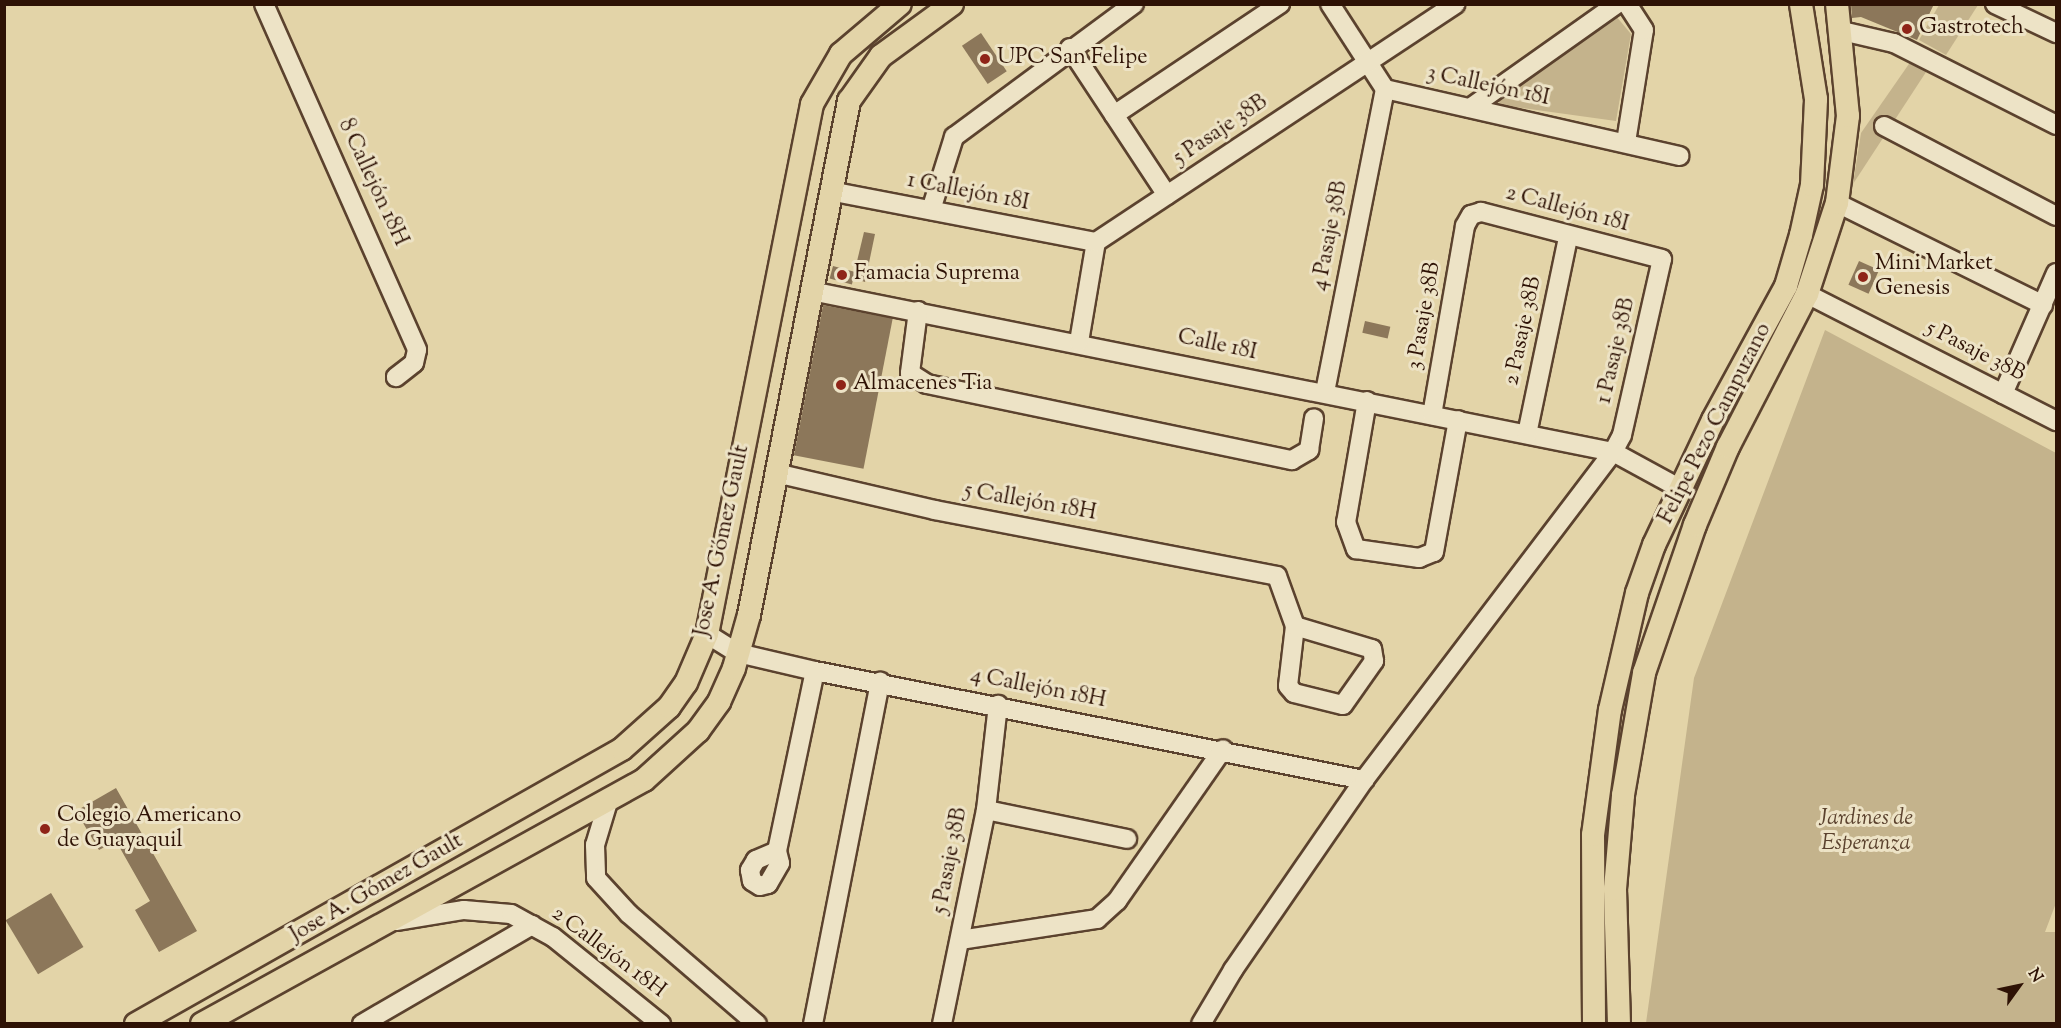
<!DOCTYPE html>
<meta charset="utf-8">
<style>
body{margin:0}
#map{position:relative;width:2061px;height:1028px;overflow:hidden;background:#e3d4a8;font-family:"Sorts Mill Goudy",serif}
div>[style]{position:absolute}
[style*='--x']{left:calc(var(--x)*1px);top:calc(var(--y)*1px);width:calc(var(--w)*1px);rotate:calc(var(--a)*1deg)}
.green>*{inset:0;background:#c4b38c}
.building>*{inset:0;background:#8c775a;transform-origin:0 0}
.roads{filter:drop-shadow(2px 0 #5b422e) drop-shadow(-2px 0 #5b422e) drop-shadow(0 2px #5b422e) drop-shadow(0 -2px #5b422e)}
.minor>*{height:18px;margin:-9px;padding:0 9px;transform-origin:9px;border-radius:9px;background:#ede3c6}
.major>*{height:22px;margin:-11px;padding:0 11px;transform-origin:11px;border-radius:11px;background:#e3d4a8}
.dots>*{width:16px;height:16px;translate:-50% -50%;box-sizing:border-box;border:3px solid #ede3c6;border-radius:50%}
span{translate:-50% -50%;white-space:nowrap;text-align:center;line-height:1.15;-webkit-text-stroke:6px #ede3c6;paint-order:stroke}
.poi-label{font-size:22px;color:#2e1205}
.left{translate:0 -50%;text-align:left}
.street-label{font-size:22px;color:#2e1205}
.park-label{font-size:22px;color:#5b422e;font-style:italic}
.frame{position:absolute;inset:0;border:6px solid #2e1205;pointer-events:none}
.north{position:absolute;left:1989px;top:956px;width:60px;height:60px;-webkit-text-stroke:4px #ede3c6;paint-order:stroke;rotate:57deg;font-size:16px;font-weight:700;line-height:24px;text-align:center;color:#2e1205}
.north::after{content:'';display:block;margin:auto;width:21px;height:27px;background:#2e1205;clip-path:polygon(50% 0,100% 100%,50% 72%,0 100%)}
</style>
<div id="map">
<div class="green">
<div style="clip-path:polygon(1939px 5px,1978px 5px,1946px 55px,1919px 40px)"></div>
<div style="clip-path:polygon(1616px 16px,1631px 34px,1616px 121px,1500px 105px,1498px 97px)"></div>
<div style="clip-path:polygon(1911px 61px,1928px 69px,1853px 184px,1861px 133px)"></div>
<div style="clip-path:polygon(1825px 330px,2056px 453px,2056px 903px,2045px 932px,2056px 932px,2056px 1023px,1646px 1023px,1694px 678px)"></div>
</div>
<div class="building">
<div style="clip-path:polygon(1851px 4px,1934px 4px,1917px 40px,1861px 17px,1852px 18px)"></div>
<div style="left:981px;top:33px;width:46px;height:23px;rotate:56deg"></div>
<div style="clip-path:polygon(864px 232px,875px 234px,865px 282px,853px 278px)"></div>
<div style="left:1859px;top:261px;width:22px;height:26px;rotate:24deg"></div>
<div style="left:833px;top:266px;width:23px;height:13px;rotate:15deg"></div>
<div style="left:823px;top:305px;width:71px;height:153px;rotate:11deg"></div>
<div style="left:1365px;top:321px;width:26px;height:12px;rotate:13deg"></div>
<div style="clip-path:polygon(116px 788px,197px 931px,159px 952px,135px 910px,150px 901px,116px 841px,99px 850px,76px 811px)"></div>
<div style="left:51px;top:893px;width:63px;height:53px;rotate:59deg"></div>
</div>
<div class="roads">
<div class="minor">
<div style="--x:264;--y:4;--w:378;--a:66.1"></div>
<div style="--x:417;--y:350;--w:13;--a:103"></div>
<div style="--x:414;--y:363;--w:23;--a:142"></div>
<div style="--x:1330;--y:4;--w:101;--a:57.1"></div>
<div style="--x:1385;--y:89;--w:302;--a:12.8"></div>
<div style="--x:1995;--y:4;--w:68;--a:25.4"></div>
<div style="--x:1842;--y:31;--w:53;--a:13"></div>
<div style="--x:1894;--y:43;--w:182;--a:26.8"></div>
<div style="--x:1070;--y:48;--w:176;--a:56.6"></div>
<div style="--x:1470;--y:108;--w:180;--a:-35.3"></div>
<div style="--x:1114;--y:115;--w:200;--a:-33.8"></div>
<div style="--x:1884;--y:126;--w:194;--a:27.6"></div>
<div style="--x:1626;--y:142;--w:113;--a:-80.9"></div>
<div style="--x:1644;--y:30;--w:31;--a:-123"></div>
<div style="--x:830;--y:191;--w:271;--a:10.9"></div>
<div style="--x:1837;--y:203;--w:230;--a:26.3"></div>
<div style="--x:931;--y:210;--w:77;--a:-72.5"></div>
<div style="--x:954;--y:137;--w:224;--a:-36.5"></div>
<div style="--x:811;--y:291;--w:818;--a:11.35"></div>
<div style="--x:1613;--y:452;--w:77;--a:28.6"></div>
<div style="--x:1807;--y:294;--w:280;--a:27"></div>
<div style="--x:918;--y:311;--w:63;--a:97.4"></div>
<div style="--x:910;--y:373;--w:20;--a:33"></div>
<div style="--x:927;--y:384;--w:373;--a:11.8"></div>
<div style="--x:1292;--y:460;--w:20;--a:-30"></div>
<div style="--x:1309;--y:450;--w:32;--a:-81"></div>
<div style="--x:1079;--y:342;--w:101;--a:-80.4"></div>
<div style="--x:1096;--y:242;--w:431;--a:-33.5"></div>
<div style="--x:1325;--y:392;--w:309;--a:-78.8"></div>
<div style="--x:2003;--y:394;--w:132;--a:-66.3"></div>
<div style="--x:1367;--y:401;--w:123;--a:99.8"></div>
<div style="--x:1346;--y:522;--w:29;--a:70"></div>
<div style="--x:1356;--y:549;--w:64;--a:8.1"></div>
<div style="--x:1419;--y:558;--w:16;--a:-22"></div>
<div style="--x:1434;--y:552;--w:134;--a:-79.7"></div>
<div style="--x:1527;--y:434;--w:200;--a:-78.2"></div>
<div style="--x:776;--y:473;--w:163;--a:13.1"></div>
<div style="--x:935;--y:510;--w:348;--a:10.9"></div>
<div style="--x:1277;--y:576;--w:53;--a:70.2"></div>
<div style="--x:1295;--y:626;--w:60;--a:96.7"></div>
<div style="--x:1288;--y:686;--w:9;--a:49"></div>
<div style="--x:1294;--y:693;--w:50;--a:13.8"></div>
<div style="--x:1343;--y:705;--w:54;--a:-54.8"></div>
<div style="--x:1374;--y:661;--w:12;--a:-99"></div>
<div style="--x:1372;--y:649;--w:80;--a:-163.4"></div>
<div style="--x:707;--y:634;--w:36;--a:32"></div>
<div style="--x:738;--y:653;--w:79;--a:13.2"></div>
<div style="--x:815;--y:671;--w:560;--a:11.23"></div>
<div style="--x:608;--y:802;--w:45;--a:106.8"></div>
<div style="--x:595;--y:845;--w:33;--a:88"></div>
<div style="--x:596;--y:878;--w:49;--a:47.5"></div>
<div style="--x:629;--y:914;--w:169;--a:40.7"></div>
<div style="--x:986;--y:810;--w:144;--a:11.6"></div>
<div style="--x:777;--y:851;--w:23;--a:157"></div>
<div style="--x:756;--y:860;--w:12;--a:121"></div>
<div style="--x:750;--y:870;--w:11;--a:80"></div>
<div style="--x:752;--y:881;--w:9;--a:32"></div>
<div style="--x:760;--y:886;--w:8;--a:-14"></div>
<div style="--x:768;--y:884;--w:24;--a:-60"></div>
<div style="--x:780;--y:863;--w:12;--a:-104"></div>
<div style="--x:777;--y:851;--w:184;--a:-78.1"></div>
<div style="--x:396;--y:921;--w:69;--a:-9.2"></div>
<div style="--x:464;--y:910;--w:47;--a:4.9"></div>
<div style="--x:511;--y:914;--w:48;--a:28.7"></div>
<div style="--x:553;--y:937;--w:139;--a:38.9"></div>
<div style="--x:960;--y:940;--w:139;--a:-8.7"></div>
<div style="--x:1097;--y:919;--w:27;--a:-42"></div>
<div style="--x:1117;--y:901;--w:185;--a:-55.1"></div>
<div style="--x:362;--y:1024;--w:197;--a:-30.2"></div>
<div style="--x:813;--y:1024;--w:349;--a:-78.9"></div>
<div style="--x:942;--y:1024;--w:218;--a:-78.4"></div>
<div style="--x:986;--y:810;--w:106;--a:-83.5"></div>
<div style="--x:1201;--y:1024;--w:63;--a:-59.3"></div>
<div style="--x:1233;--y:970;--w:231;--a:-55.4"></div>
<div style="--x:1364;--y:780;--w:412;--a:-52.8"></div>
<div style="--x:1613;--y:452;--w:19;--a:-62"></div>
<div style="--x:1622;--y:435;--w:180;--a:-77.2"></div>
<div style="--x:1662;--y:259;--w:187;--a:-165.4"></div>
<div style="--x:1481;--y:212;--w:10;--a:163"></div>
<div style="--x:1471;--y:215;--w:13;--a:119"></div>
<div style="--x:1465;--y:226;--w:192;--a:99.9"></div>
</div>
<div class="major">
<div style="--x:136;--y:1024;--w:558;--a:-29.5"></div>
<div style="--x:622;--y:749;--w:63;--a:-41.8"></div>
<div style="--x:669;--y:707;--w:29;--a:-55"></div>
<div style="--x:686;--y:683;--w:53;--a:-66.8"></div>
<div style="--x:707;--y:634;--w:540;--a:-78.79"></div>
<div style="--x:812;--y:104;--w:58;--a:-59.9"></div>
<div style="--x:841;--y:54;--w:77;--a:-40.3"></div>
<div style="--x:202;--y:1024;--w:505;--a:-28.9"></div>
<div style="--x:644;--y:780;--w:73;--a:-42.2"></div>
<div style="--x:698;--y:731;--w:36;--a:-54"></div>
<div style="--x:719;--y:702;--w:37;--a:-66"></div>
<div style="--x:734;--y:668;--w:55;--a:-74.2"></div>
<div style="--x:749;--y:615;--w:524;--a:-78.99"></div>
<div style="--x:849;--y:101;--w:55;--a:-54.6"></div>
<div style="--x:881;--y:56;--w:88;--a:-36.2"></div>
<div style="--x:1594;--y:1024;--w:189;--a:-90.3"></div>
<div style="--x:1593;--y:835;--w:126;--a:-82.3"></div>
<div style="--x:1610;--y:710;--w:120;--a:-77"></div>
<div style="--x:1637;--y:593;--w:51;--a:-70.5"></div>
<div style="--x:1654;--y:545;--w:138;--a:-64.7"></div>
<div style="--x:1713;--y:420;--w:153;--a:-61.4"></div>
<div style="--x:1786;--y:286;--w:53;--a:-73.6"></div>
<div style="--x:1801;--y:235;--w:51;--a:-77.6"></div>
<div style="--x:1812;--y:185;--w:86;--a:-87.3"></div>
<div style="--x:1816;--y:99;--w:96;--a:-99"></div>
<div style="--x:1619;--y:1024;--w:135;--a:-91.7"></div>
<div style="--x:1615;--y:889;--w:94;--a:-85.1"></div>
<div style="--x:1623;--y:795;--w:124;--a:-80.2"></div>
<div style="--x:1644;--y:673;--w:157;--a:-71"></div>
<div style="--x:1695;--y:525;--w:85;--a:-67.1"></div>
<div style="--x:1728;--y:447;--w:172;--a:-62.7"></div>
<div style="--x:1807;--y:294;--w:96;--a:-71.8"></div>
<div style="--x:1837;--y:203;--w:88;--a:-82.8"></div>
<div style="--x:1848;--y:116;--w:113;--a:-95.6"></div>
</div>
</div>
<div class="dots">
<div style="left:1907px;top:29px;background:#8f2418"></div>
<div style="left:985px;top:59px;background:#8f2418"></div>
<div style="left:842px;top:275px;background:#8f2418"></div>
<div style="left:1863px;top:277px;background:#8f2418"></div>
<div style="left:841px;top:385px;background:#8f2418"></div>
<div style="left:45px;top:829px;background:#8f2418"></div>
</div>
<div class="poi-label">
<span class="left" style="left:1919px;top:29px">Gastrotech</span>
<span class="left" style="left:997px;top:59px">UPC San Felipe</span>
<span class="left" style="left:1875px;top:277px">Mini Market<br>Genesis</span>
<span class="left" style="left:854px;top:275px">Famacia Suprema</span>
<span class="left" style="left:853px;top:385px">Almacenes Tia</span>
<span class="left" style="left:57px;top:829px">Colegio Americano<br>de Guayaquil</span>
</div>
<div class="street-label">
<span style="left:1488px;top:87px;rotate:12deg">3 Callejón 18I</span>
<span style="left:1221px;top:131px;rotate:-34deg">5 Pasaje 38B</span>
<span style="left:372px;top:183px;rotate:65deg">8 Callejón 18H</span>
<span style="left:968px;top:193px;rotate:11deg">1 Callejón 18I</span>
<span style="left:1567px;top:210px;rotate:15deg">2 Callejón 18I</span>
<span style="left:1331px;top:236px;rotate:-79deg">4 Pasaje 38B</span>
<span style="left:1425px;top:316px;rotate:-80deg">3 Pasaje 38B</span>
<span style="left:1524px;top:331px;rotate:-78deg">2 Pasaje 38B</span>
<span style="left:1217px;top:346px;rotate:12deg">Calle 18I</span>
<span style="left:1617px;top:351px;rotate:-77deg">1 Pasaje 38B</span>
<span style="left:1975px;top:352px;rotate:27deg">5 Pasaje 38B</span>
<span style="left:1716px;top:424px;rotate:-63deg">Felipe Pezo Campuzano</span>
<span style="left:1030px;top:503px;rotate:10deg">5 Callejón 18H</span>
<span style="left:723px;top:541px;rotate:-78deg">Jose A. Gómez Gault</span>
<span style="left:1038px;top:689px;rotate:11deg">4 Callejón 18H</span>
<span style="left:951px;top:861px;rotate:-79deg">5 Pasaje 38B</span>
<span style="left:377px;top:889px;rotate:-30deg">Jose A. Gómez Gault</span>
<span style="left:608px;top:953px;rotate:37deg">2 Callejón 18H</span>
</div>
<div class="park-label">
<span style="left:1866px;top:832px">Jardines de<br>Esperanza</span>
</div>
<div class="frame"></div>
<div class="north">N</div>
</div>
